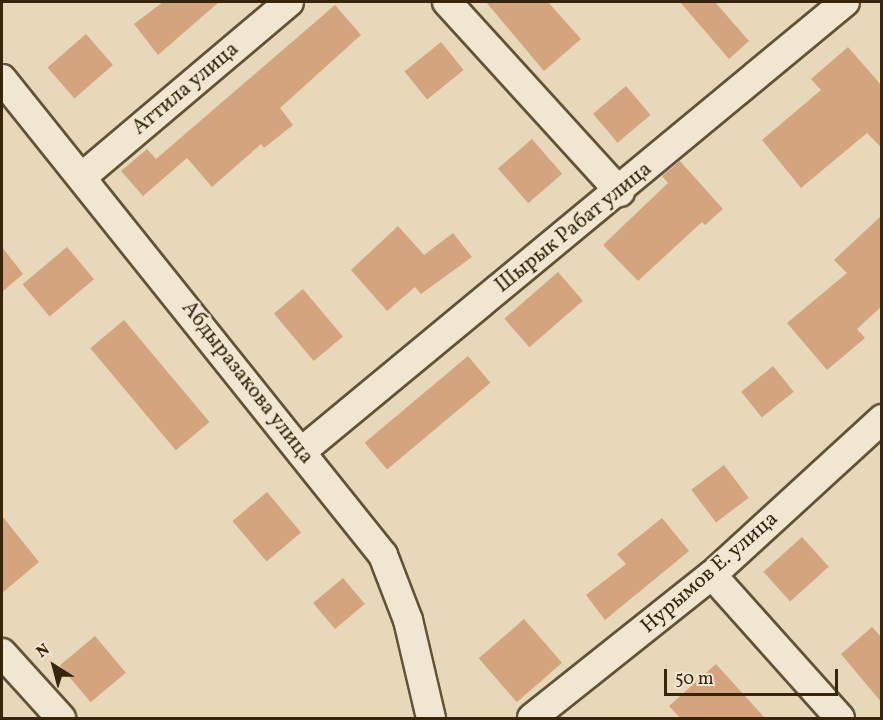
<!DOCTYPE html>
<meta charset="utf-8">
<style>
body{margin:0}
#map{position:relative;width:883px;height:720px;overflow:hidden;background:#e8d8ba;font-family:Vollkorn,serif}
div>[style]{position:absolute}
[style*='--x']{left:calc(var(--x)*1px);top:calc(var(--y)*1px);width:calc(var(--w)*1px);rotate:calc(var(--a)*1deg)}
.building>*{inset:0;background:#d4a47e;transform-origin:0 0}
.roads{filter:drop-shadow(2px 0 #625236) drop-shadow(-2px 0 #625236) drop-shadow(0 2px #625236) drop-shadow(0 -2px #625236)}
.minor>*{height:28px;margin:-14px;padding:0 14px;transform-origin:14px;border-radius:14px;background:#f0e6d2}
span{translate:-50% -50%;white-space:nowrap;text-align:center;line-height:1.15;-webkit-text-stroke:4.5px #f0e6d2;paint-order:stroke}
.street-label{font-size:21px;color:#36250a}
.frame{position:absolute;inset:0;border:3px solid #36250a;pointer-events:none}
.north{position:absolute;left:24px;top:636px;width:60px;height:60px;-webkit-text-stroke:4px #f0e6d2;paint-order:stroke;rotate:324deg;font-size:16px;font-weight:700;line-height:24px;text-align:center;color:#36250a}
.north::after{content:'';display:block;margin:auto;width:21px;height:27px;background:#36250a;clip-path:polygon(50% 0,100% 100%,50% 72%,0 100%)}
.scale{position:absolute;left:664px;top:669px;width:174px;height:27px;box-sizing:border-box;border:3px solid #36250a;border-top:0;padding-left:8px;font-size:18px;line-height:21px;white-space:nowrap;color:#36250a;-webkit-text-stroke:4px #f0e6d2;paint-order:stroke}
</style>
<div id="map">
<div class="building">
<div style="clip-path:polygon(163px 2px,219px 2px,158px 55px,134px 24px)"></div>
<div style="clip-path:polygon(486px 2px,548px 2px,581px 39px,544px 71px)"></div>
<div style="clip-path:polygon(680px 2px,715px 2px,749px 41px,729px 59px)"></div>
<div style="clip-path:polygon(335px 5px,361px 35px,280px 108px,293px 125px,264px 148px,261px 144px,212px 187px,187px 158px,143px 196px,121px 171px,147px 149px,156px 159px)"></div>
<div style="left:86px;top:34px;width:41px;height:51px;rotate:49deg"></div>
<div style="left:441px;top:42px;width:36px;height:47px;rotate:51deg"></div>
<div style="clip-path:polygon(848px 47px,882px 86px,882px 148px,867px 133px,801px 188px,762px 140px,821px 90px,811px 79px)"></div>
<div style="left:626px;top:86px;width:38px;height:43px;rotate:50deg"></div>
<div style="left:532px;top:139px;width:46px;height:45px;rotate:49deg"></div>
<div style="clip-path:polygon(680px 161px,723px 209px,705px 225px,702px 222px,638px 281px,603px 245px,668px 183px,662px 176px)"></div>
<div style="clip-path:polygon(882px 215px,882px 306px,857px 329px,865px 338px,827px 370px,787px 323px,847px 273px,834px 260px)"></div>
<div style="clip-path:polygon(398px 226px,424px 255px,453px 233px,472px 257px,421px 294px,415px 287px,387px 311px,351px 270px)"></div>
<div style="clip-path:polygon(2px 247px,23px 274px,2px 292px)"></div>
<div style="left:67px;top:247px;width:42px;height:58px;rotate:50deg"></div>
<div style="left:558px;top:272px;width:38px;height:71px;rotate:49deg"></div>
<div style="left:303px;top:289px;width:62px;height:38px;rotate:50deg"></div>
<div style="left:124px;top:320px;width:133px;height:44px;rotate:50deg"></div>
<div style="left:468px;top:356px;width:35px;height:135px;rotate:50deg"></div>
<div style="left:773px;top:366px;width:33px;height:41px;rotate:51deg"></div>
<div style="left:724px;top:465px;width:41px;height:41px;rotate:53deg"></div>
<div style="left:267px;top:492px;width:53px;height:45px;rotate:50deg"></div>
<div style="clip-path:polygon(2px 516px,39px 562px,2px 593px)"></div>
<div style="clip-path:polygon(662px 518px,689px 551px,605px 620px,586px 595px,626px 564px,617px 554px)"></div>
<div style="left:802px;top:537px;width:40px;height:52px;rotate:48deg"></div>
<div style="left:343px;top:578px;width:34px;height:39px;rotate:50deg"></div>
<div style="left:524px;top:619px;width:58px;height:60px;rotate:49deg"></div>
<div style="clip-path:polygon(872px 627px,882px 638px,882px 703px,841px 654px)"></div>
<div style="left:95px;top:636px;width:48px;height:46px;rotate:50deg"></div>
<div style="clip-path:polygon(716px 664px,765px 718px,680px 718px,669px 706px)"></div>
</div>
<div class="roads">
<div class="minor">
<div style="--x:447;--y:2;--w:257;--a:47.7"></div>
<div style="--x:2;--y:79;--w:610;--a:51.33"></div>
<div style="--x:383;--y:555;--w:70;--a:69"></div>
<div style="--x:408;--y:620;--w:101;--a:76.8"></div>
<div style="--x:82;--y:177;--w:271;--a:-40.2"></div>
<div style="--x:301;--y:452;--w:706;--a:-39.6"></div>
<div style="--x:712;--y:575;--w:192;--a:48.2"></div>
<div style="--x:2;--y:653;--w:88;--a:47.8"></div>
<div style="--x:532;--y:718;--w:230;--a:-38.5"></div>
<div style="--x:712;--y:575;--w:231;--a:-42.5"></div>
</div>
</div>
<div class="street-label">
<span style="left:186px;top:89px;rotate:-40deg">Аттила улица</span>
<span style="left:574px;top:228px;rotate:-39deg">Шырык Рабат улица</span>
<span style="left:247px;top:383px;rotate:52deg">Абдыразакова улица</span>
<span style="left:710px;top:573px;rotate:-41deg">Нурымов Е. улица</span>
</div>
<div class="frame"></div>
<div class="north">N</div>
<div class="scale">50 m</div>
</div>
